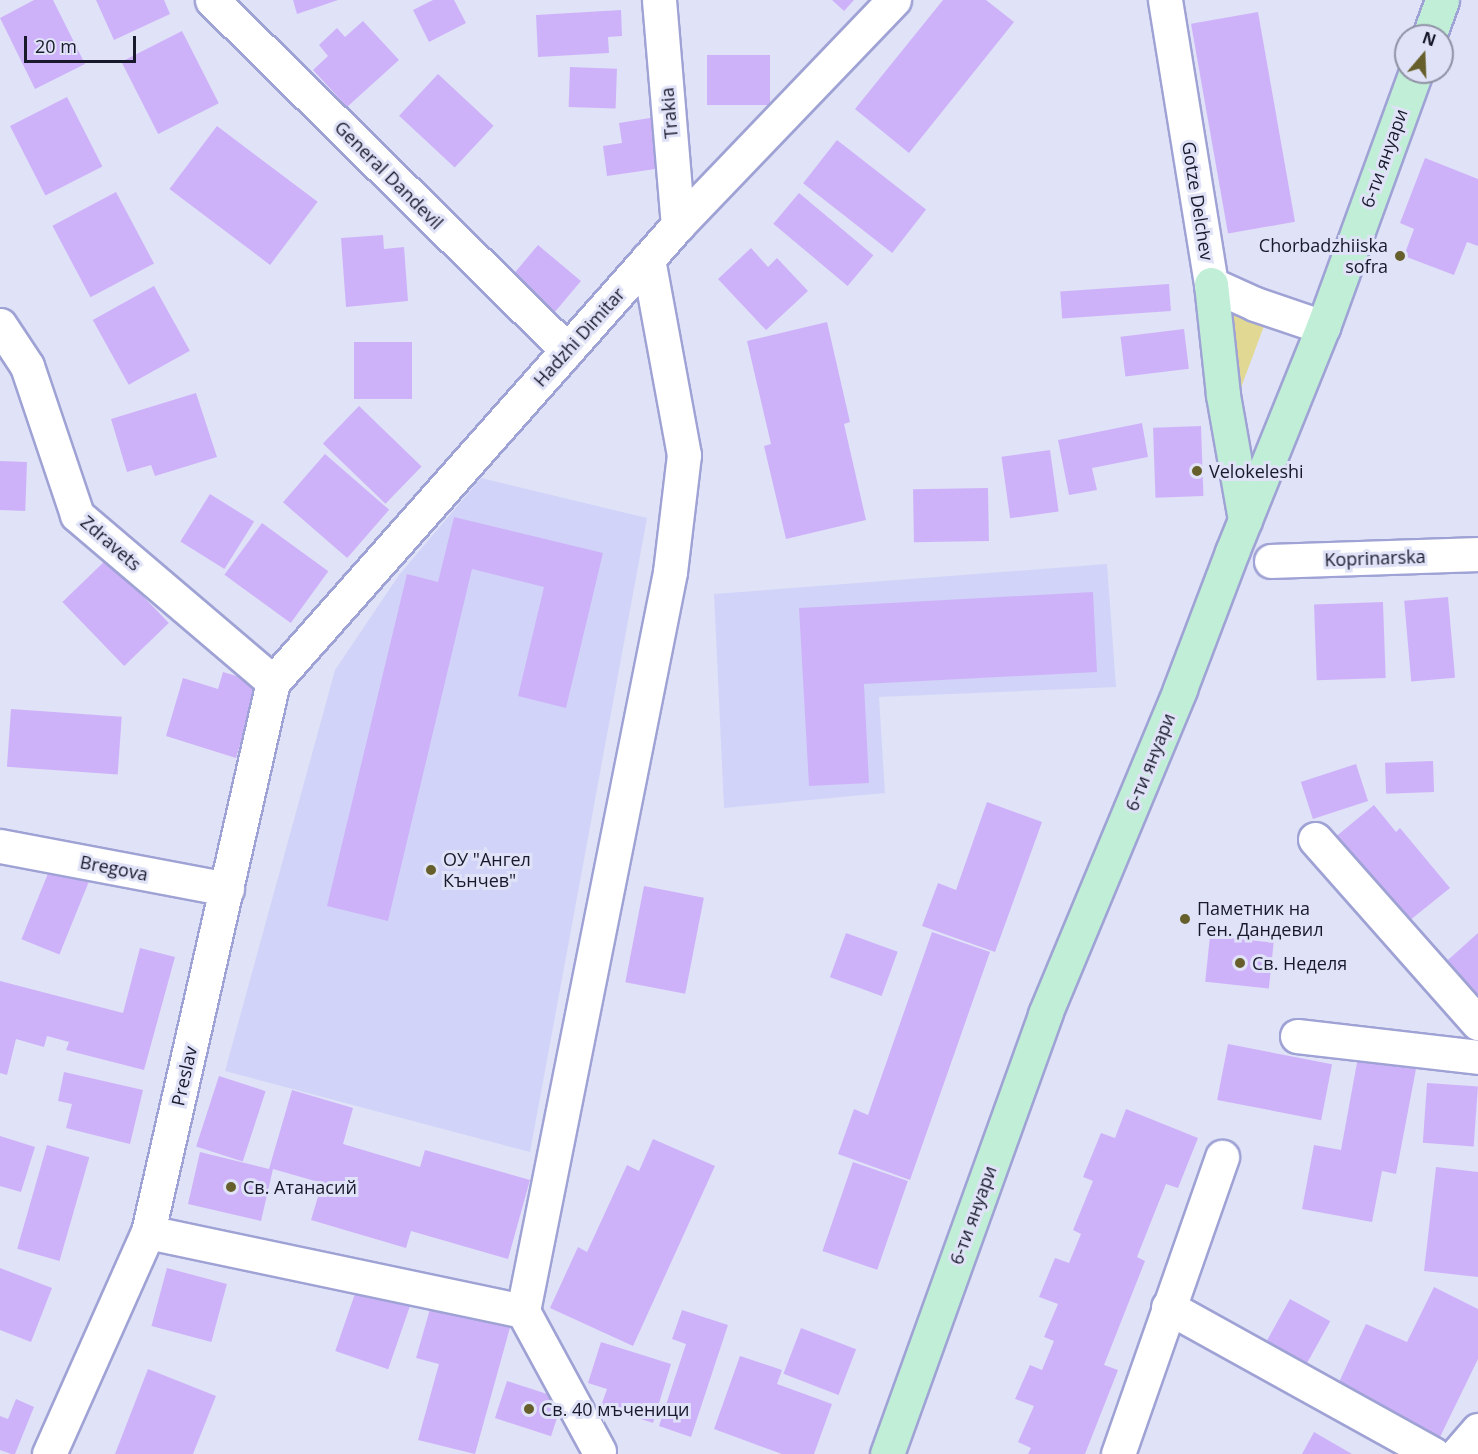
<!DOCTYPE html>
<meta charset="utf-8">
<style>
body{margin:0}
#map{position:relative;width:1478px;height:1454px;overflow:hidden;background:#e0e2f7;font-family:"Open Sans",sans-serif}
div>[style]{position:absolute}
[style*='--x']{left:calc(var(--x)*1px);top:calc(var(--y)*1px);width:calc(var(--w)*1px);rotate:calc(var(--a)*1deg)}
.built>*{inset:0;background:#d1d4f8}
.green>*{inset:0;background:#e1d893}
.building>*{inset:0;background:#ceb2f9;transform-origin:0 0}
.roads{filter:drop-shadow(2px 0 #9fa2d4) drop-shadow(-2px 0 #9fa2d4) drop-shadow(0 2px #9fa2d4) drop-shadow(0 -2px #9fa2d4)}
.minor>*{height:33px;margin:-16.5px;padding:0 16.5px;transform-origin:16.5px;border-radius:16.5px;background:#fff}
.major>*{height:33px;margin:-16.5px;padding:0 16.5px;transform-origin:16.5px;border-radius:16.5px;background:#c1eed7}
.dots>*{width:16px;height:16px;translate:-50% -50%;box-sizing:border-box;border:3px solid #e0e2f7;border-radius:50%}
span{translate:-50% -50%;white-space:nowrap;text-align:center;line-height:1.15;-webkit-text-stroke:6px #e0e2f7;paint-order:stroke}
.street-label{font-size:18px;color:#18192b}
.poi-label{font-size:18px;color:#18192b}
.right{translate:-100% -50%;text-align:right}
.left{translate:0 -50%;text-align:left}
.north{position:absolute;left:1394px;top:24px;width:60px;height:60px;box-sizing:border-box;background:#e0e2f7;border:2px solid #9092a5;border-radius:50%;rotate:19deg;font-size:16px;font-weight:700;line-height:24px;text-align:center;color:#18192b}
.north::after{content:'';display:block;margin:auto;width:21px;height:27px;background:#665f2c;clip-path:polygon(50% 0,100% 100%,50% 72%,0 100%)}
.scale{position:absolute;left:24px;top:36px;width:112px;height:27px;box-sizing:border-box;border:3px solid #18192b;border-top:0;padding-left:8px;font-size:18px;line-height:21px;white-space:nowrap;color:#18192b;-webkit-text-stroke:4px #e0e2f7;paint-order:stroke}
</style>
<div id="map">
<div class="built">
<div style="clip-path:polygon(481px 478px,647px 518px,530px 1152px,225px 1071px,335px 670px,399px 575px)"></div>
<div style="clip-path:polygon(1107px 564px,1116px 687px,879px 697px,885px 793px,724px 808px,714px 594px)"></div>
</div>
<div class="green">
<div style="clip-path:polygon(1222px 311px,1264px 326px,1236px 401px)"></div>
</div>
<div class="building">
<div style="clip-path:polygon(34px 0,53px 0,85px 64px,35px 89px,0 18px)"></div>
<div style="clip-path:polygon(96px 0,164px 0,170px 14px,114px 40px)"></div>
<div style="clip-path:polygon(293px 0,338px 0,297px 14px)"></div>
<div style="clip-path:polygon(433px 0,454px 0,466px 23px,429px 42px,413px 10px)"></div>
<div style="clip-path:polygon(832px 0,854px 0,844px 11px)"></div>
<div style="clip-path:polygon(943px 0,986px 0,1014px 22px,909px 153px,855px 109px)"></div>
<div style="clip-path:polygon(621px 10px,622px 36px,608px 37px,609px 53px,538px 57px,536px 15px)"></div>
<div style="left:1258px;top:12px;width:213px;height:68px;rotate:80deg"></div>
<div style="clip-path:polygon(363px 21px,399px 60px,347px 107px,313px 70px,328px 56px,319px 45px,337px 28px,345px 37px)"></div>
<div style="left:182px;top:31px;width:81px;height:68px;rotate:63deg"></div>
<div style="left:707px;top:55px;width:63px;height:50px"></div>
<div style="left:570px;top:67px;width:47px;height:40px;rotate:2deg"></div>
<div style="left:438px;top:74px;width:76px;height:57px;rotate:43deg"></div>
<div style="left:67px;top:97px;width:78px;height:64px;rotate:63deg"></div>
<div style="clip-path:polygon(662px 116px,669px 167px,607px 176px,603px 146px,622px 143px,619px 123px)"></div>
<div style="left:217px;top:126px;width:126px;height:79px;rotate:37deg"></div>
<div style="left:837px;top:140px;width:113px;height:55px;rotate:38deg"></div>
<div style="clip-path:polygon(1425px 158px,1478px 179px,1478px 246px,1467px 242px,1454px 275px,1404px 256px,1414px 229px,1400px 223px)"></div>
<div style="left:116px;top:192px;width:81px;height:72px;rotate:62deg"></div>
<div style="left:799px;top:193px;width:97px;height:40px;rotate:40deg"></div>
<div style="clip-path:polygon(383px 235px,384px 249px,404px 247px,408px 301px,346px 307px,341px 238px)"></div>
<div style="left:538px;top:245px;width:56px;height:47px;rotate:40deg"></div>
<div style="clip-path:polygon(751px 248px,768px 267px,777px 258px,808px 291px,766px 330px,718px 279px)"></div>
<div style="left:1169px;top:284px;width:27px;height:109px;rotate:86deg"></div>
<div style="left:154px;top:286px;width:74px;height:70px;rotate:61deg"></div>
<div style="clip-path:polygon(827px 322px,850px 422px,844px 424px,866px 520px,786px 539px,764px 446px,771px 444px,747px 341px)"></div>
<div style="left:1184px;top:329px;width:40px;height:64px;rotate:83deg"></div>
<div style="left:354px;top:342px;width:58px;height:57px"></div>
<div style="clip-path:polygon(196px 393px,217px 457px,155px 476px,151px 465px,127px 472px,111px 419px)"></div>
<div style="left:359px;top:406px;width:87px;height:52px;rotate:44deg"></div>
<div style="clip-path:polygon(1142px 423px,1148px 457px,1092px 468px,1097px 490px,1069px 495px,1058px 440px)"></div>
<div style="left:1201px;top:426px;width:70px;height:48px;rotate:88deg"></div>
<div style="left:1050px;top:450px;width:62px;height:49px;rotate:82deg"></div>
<div style="left:325px;top:454px;width:85px;height:64px;rotate:41deg"></div>
<div style="left:0;top:461px;width:27px;height:49px;rotate:2deg"></div>
<div style="left:988px;top:488px;width:53px;height:75px;rotate:89deg"></div>
<div style="left:210px;top:494px;width:52px;height:56px;rotate:32deg"></div>
<div style="clip-path:polygon(454px 517px,603px 553px,566px 708px,518px 696px,544px 587px,472px 569px,388px 921px,327px 906px,407px 574px,438px 582px)"></div>
<div style="left:262px;top:523px;width:82px;height:64px;rotate:36deg"></div>
<div style="left:107px;top:559px;width:89px;height:62px;rotate:46deg"></div>
<div style="clip-path:polygon(1093px 592px,1097px 672px,864px 684px,869px 783px,809px 786px,799px 608px)"></div>
<div style="left:1448px;top:597px;width:81px;height:44px;rotate:85deg"></div>
<div style="left:1383px;top:602px;width:76px;height:69px;rotate:88deg"></div>
<div style="clip-path:polygon(223px 672px,259px 683px,236px 758px,166px 736px,183px 678px,218px 689px)"></div>
<div style="left:11px;top:709px;width:111px;height:58px;rotate:4deg"></div>
<div style="left:1433px;top:761px;width:31px;height:48px;rotate:88deg"></div>
<div style="left:1356px;top:764px;width:39px;height:58px;rotate:72deg"></div>
<div style="clip-path:polygon(987px 802px,1042px 822px,995px 952px,922px 926px,938px 883px,956px 890px)"></div>
<div style="clip-path:polygon(1374px 805px,1396px 832px,1400px 828px,1450px 888px,1404px 925px,1333px 839px)"></div>
<div style="left:51px;top:866px;width:41px;height:79px;rotate:22deg"></div>
<div style="left:644px;top:886px;width:61px;height:98px;rotate:11deg"></div>
<div style="clip-path:polygon(932px 932px,990px 952px,910px 1180px,838px 1154px,854px 1109px,868px 1115px)"></div>
<div style="left:846px;top:933px;width:55px;height:47px;rotate:20deg"></div>
<div style="clip-path:polygon(1478px 933px,1478px 1011px,1439px 968px)"></div>
<div style="left:1210px;top:936px;width:64px;height:46px;rotate:6deg"></div>
<div style="clip-path:polygon(140px 948px,175px 957px,144px 1070px,66px 1050px,69px 1042px,47px 1036px,44px 1047px,16px 1039px,7px 1075px,0 1073px,0 981px,123px 1013px)"></div>
<div style="left:1228px;top:1044px;width:106px;height:57px;rotate:11deg"></div>
<div style="clip-path:polygon(1358px 1057px,1416px 1069px,1396px 1174px,1382px 1171px,1372px 1222px,1302px 1209px,1314px 1145px,1341px 1150px)"></div>
<div style="clip-path:polygon(64px 1072px,143px 1090px,130px 1144px,66px 1128px,72px 1104px,58px 1101px)"></div>
<div style="left:219px;top:1076px;width:49px;height:74px;rotate:18deg"></div>
<div style="left:1427px;top:1083px;width:51px;height:60px;rotate:4deg"></div>
<div style="clip-path:polygon(292px 1090px,353px 1108px,343px 1144px,420px 1167px,425px 1150px,530px 1180px,508px 1259px,411px 1231px,406px 1248px,311px 1220px,322px 1183px,273px 1169px,261px 1221px,188px 1204px,200px 1152px,269px 1169px)"></div>
<div style="clip-path:polygon(1126px 1109px,1198px 1138px,1178px 1188px,1166px 1184px,1137px 1257px,1145px 1261px,1104px 1365px,1118px 1370px,1085px 1454px,1028px 1454px,1031px 1448px,1018px 1442px,1034px 1406px,1015px 1399px,1030px 1365px,1042px 1370px,1054px 1341px,1044px 1337px,1058px 1304px,1039px 1297px,1055px 1258px,1069px 1263px,1081px 1234px,1073px 1230px,1093px 1181px,1083px 1177px,1101px 1133px,1115px 1138px)"></div>
<div style="clip-path:polygon(0 1136px,35px 1147px,21px 1192px,0 1186px)"></div>
<div style="clip-path:polygon(653px 1139px,715px 1166px,633px 1346px,550px 1308px,578px 1247px,587px 1252px,627px 1165px,639px 1171px)"></div>
<div style="left:47px;top:1145px;width:44px;height:108px;rotate:16deg"></div>
<div style="left:853px;top:1162px;width:58px;height:94px;rotate:19deg"></div>
<div style="clip-path:polygon(1436px 1167px,1478px 1172px,1478px 1277px,1424px 1271px)"></div>
<div style="clip-path:polygon(0 1268px,52px 1288px,31px 1342px,0 1330px)"></div>
<div style="left:167px;top:1268px;width:62px;height:60px;rotate:15deg"></div>
<div style="left:359px;top:1282px;width:56px;height:73px;rotate:19deg"></div>
<div style="clip-path:polygon(1434px 1287px,1478px 1309px,1478px 1359px,1439px 1439px,1334px 1393px,1366px 1324px,1407px 1342px)"></div>
<div style="left:1290px;top:1299px;width:46px;height:50px;rotate:29deg"></div>
<div style="clip-path:polygon(432px 1302px,511px 1324px,475px 1454px,418px 1440px,439px 1364px,416px 1358px)"></div>
<div style="clip-path:polygon(682px 1310px,728px 1325px,691px 1437px,659px 1426px,686px 1344px,672px 1339px)"></div>
<div style="left:801px;top:1328px;width:59px;height:49px;rotate:21deg"></div>
<div style="clip-path:polygon(601px 1342px,671px 1364px,653px 1423px,601px 1406px,607px 1389px,588px 1383px)"></div>
<div style="clip-path:polygon(740px 1356px,782px 1370px,777px 1384px,832px 1404px,814px 1454px,782px 1454px,714px 1429px)"></div>
<div style="clip-path:polygon(148px 1369px,216px 1396px,193px 1454px,115px 1454px)"></div>
<div style="left:507px;top:1381px;width:59px;height:39px;rotate:18deg"></div>
<div style="clip-path:polygon(16px 1399px,34px 1407px,15px 1454px,11px 1454px,0 1450px,0 1416px,8px 1419px)"></div>
<div style="clip-path:polygon(1314px 1432px,1352px 1454px,1302px 1454px)"></div>
</div>
<div class="roads">
<div class="minor">
<div style="--x:212;--y:0;--w:499;--a:44.6"></div>
<div style="--x:659;--y:0;--w:226;--a:85.2"></div>
<div style="--x:1165;--y:0;--w:288;--a:80.8"></div>
<div style="--x:1211;--y:284;--w:48;--a:24.4"></div>
<div style="--x:1255;--y:304;--w:72;--a:18.7"></div>
<div style="--x:0;--y:325;--w:49;--a:56.6"></div>
<div style="--x:27;--y:366;--w:157;--a:71.4"></div>
<div style="--x:77;--y:515;--w:257;--a:40.4"></div>
<div style="--x:1271;--y:561;--w:207;--a:-1.9"></div>
<div style="--x:1315;--y:839;--w:246;--a:48.5"></div>
<div style="--x:0;--y:846;--w:231;--a:10.7"></div>
<div style="--x:1297;--y:1036;--w:182;--a:6.6"></div>
<div style="--x:148;--y:1232;--w:383;--a:11.9"></div>
<div style="--x:1168;--y:1307;--w:303;--a:29"></div>
<div style="--x:599;--y:1451;--w:159;--a:-118.5"></div>
<div style="--x:523;--y:1311;--w:753;--a:-78.75"></div>
<div style="--x:670;--y:572;--w:118;--a:-83.2"></div>
<div style="--x:684;--y:455;--w:200;--a:-100.4"></div>
<div style="--x:49;--y:1454;--w:243;--a:-66"></div>
<div style="--x:148;--y:1232;--w:564;--a:-77.2"></div>
<div style="--x:273;--y:682;--w:611;--a:-48.45"></div>
<div style="--x:678;--y:225;--w:312;--a:-46.2"></div>
<div style="--x:1118;--y:1454;--w:315;--a:-70.7"></div>
<div style="--x:1457;--y:1454;--w:32;--a:-49"></div>
</div>
<div class="major">
<div style="--x:1429;--y:36;--w:38;--a:-70"></div>
<div style="--x:1211;--y:284;--w:112;--a:83.8"></div>
<div style="--x:1223;--y:395;--w:127;--a:80"></div>
<div style="--x:887;--y:1454;--w:468;--a:-70.2"></div>
<div style="--x:1045;--y:1014;--w:352;--a:-67.4"></div>
<div style="--x:1180;--y:689;--w:147;--a:-69.2"></div>
<div style="--x:1232;--y:552;--w:243;--a:-68"></div>
<div style="--x:1323;--y:327;--w:271;--a:-70"></div>
</div>
</div>
<div class="dots">
<div style="left:1400px;top:256px;background:#665f2c"></div>
<div style="left:1197px;top:471px;background:#665f2c"></div>
<div style="left:431px;top:870px;background:#665f2c"></div>
<div style="left:1185px;top:919px;background:#665f2c"></div>
<div style="left:1240px;top:963px;background:#665f2c"></div>
<div style="left:231px;top:1187px;background:#665f2c"></div>
<div style="left:529px;top:1409px;background:#665f2c"></div>
</div>
<div class="street-label">
<span style="left:669px;top:113px;rotate:-95deg">Trakia</span>
<span style="left:1384px;top:158px;rotate:-70deg">6-ти януари</span>
<span style="left:389px;top:175px;rotate:45deg">General Dandevil</span>
<span style="left:1198px;top:201px;rotate:81deg">Gotze Delchev</span>
<span style="left:579px;top:337px;rotate:-48deg">Hadzhi Dimitar</span>
<span style="left:111px;top:543px;rotate:41deg">Zdravets</span>
<span style="left:1375px;top:558px;rotate:-2deg">Koprinarska</span>
<span style="left:1150px;top:762px;rotate:-68deg">6-ти януари</span>
<span style="left:114px;top:868px;rotate:11deg">Bregova</span>
<span style="left:184px;top:1076px;rotate:-77deg">Preslav</span>
<span style="left:973px;top:1215px;rotate:-70deg">6-ти януари</span>
</div>
<div class="poi-label">
<span class="right" style="left:1388px;top:256px">Chorbadzhiiska<br>sofra</span>
<span class="left" style="left:1209px;top:471px">Velokeleshi</span>
<span class="left" style="left:443px;top:870px">ОУ "Ангел<br>Кънчев"</span>
<span class="left" style="left:1197px;top:919px">Паметник на<br>Ген. Дандевил</span>
<span class="left" style="left:1252px;top:963px">Св. Неделя</span>
<span class="left" style="left:243px;top:1187px">Св. Атанасий</span>
<span class="left" style="left:541px;top:1409px">Св. 40 мъченици</span>
</div>
<div class="north">N</div>
<div class="scale">20 m</div>
</div>
